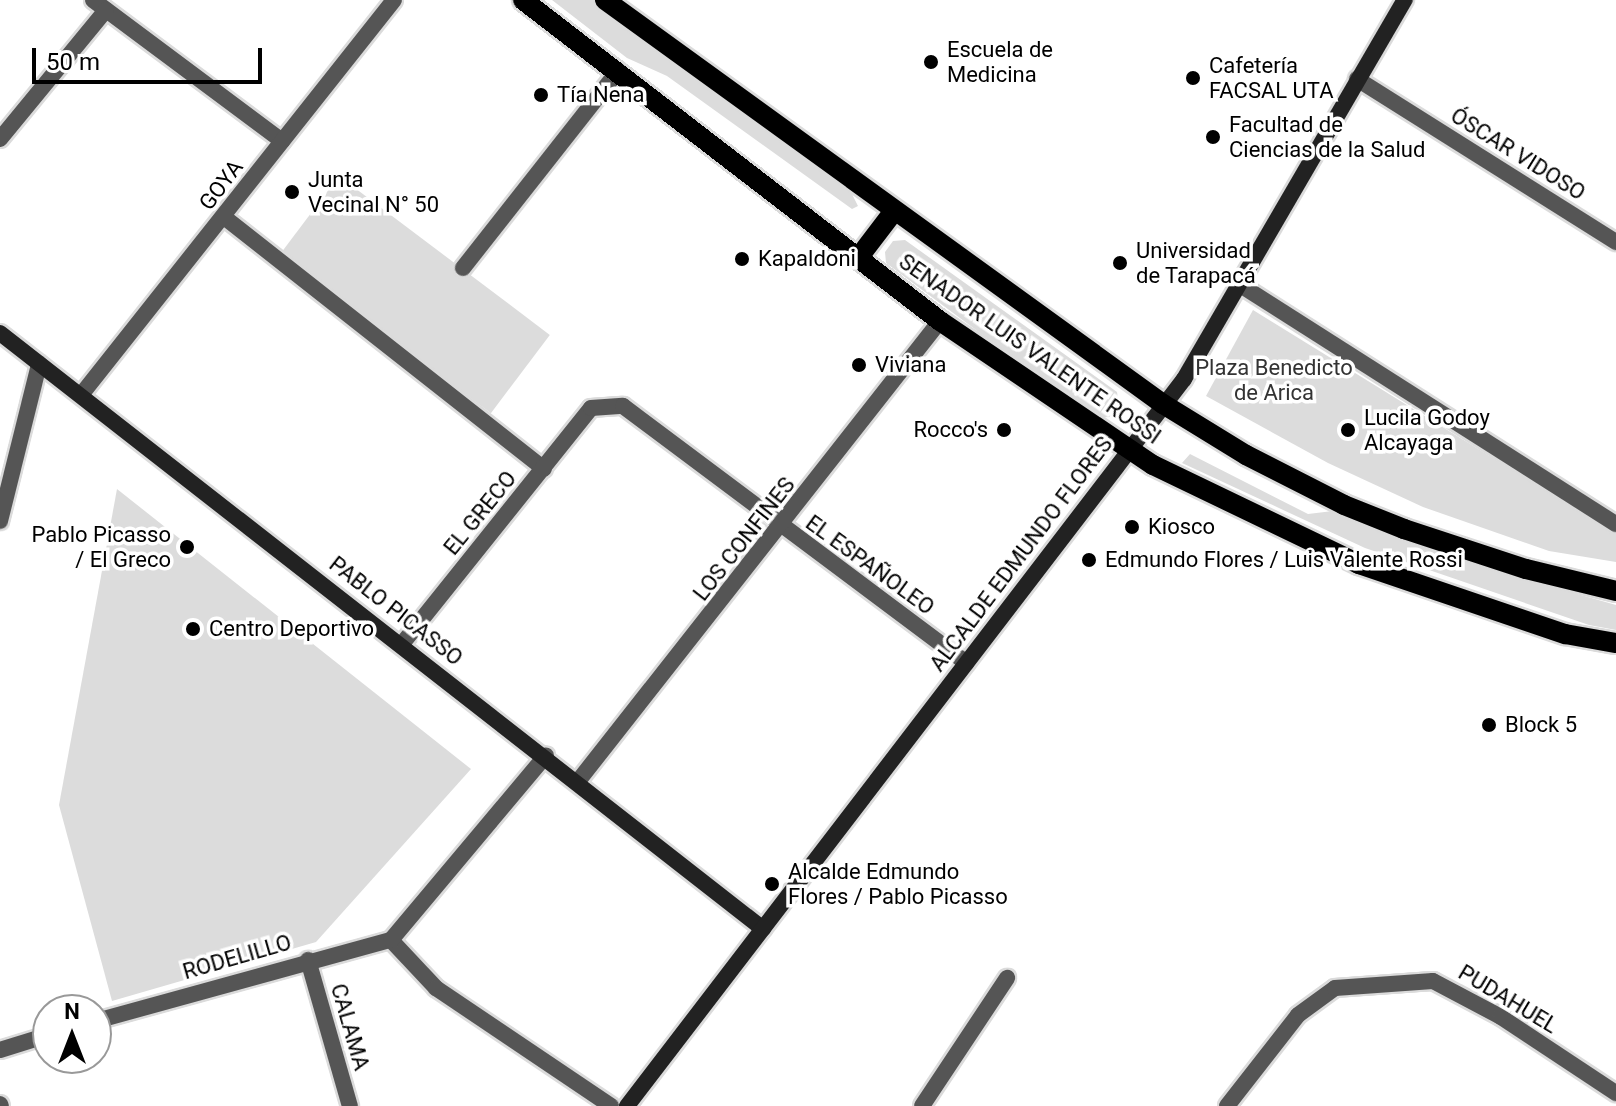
<!DOCTYPE html>
<meta charset="utf-8">
<style>
body{margin:0}
#map{position:relative;width:1616px;height:1106px;overflow:hidden;background:#fff;font-family:Roboto,sans-serif}
div>[style]{position:absolute}
[style*='--x']{left:calc(var(--x)*1px);top:calc(var(--y)*1px);width:calc(var(--w)*1px);rotate:calc(var(--a)*1deg)}
.green>*{inset:0;background:#dcdcdc;transform-origin:0 0}
.roads{filter:drop-shadow(2px 0 #dbdbdb) drop-shadow(-2px 0 #dbdbdb) drop-shadow(0 2px #dbdbdb) drop-shadow(0 -2px #dbdbdb)}
.street>*{height:16px;margin:-8px;padding:0 8px;transform-origin:8px;border-radius:8px;background:#555}
.secondary>*{height:16px;margin:-8px;padding:0 8px;transform-origin:8px;border-radius:8px;background:#222}
.primary>*{height:20px;margin:-10px;padding:0 10px;transform-origin:10px;border-radius:10px;background:#000}
.dots>*{width:22px;height:22px;translate:-50% -50%;box-sizing:border-box;border:4px solid #fff;border-radius:50%}
span{translate:-50% -50%;white-space:nowrap;text-align:center;line-height:1.15;-webkit-text-stroke:7px #fff;paint-order:stroke}
.poi-label{font-size:22px;color:#000}
.left{translate:0 -50%;text-align:left}
.right{translate:-100% -50%;text-align:right}
.street-label{font-size:22px;color:#000}
.park-label{font-size:22px;color:#333}
.north{position:absolute;left:32px;top:994px;width:80px;height:80px;box-sizing:border-box;background:#fff;border:2px solid #999;border-radius:50%;rotate:0deg;font-size:22px;font-weight:700;line-height:32px;text-align:center;color:#000}
.north::after{content:'';display:block;margin:auto;width:28px;height:36px;background:#000;clip-path:polygon(50% 0,100% 100%,50% 72%,0 100%)}
.scale{position:absolute;left:32px;top:48px;width:230px;height:36px;box-sizing:border-box;border:4px solid #000;border-top:0;padding-left:10px;font-size:24px;line-height:28px;white-space:nowrap;color:#000;-webkit-text-stroke:6px #fff;paint-order:stroke}
</style>
<div id="map">
<div class="green">
<div style="clip-path:polygon(552px 0,595px 0,852px 194px,858px 206px,852px 209px,667px 76px,627px 58px)"></div>
<div style="left:339px;top:176px;width:264px;height:98px;rotate:37deg"></div>
<div style="clip-path:polygon(905px 240px,1117px 392px,1119px 406px,1110px 417px,1094px 418px,886px 263px,885px 252px,893px 241px)"></div>
<div style="clip-path:polygon(1253px 310px,1616px 534px,1616px 562px,1549px 551px,1423px 507px,1328px 463px,1206px 396px)"></div>
<div style="clip-path:polygon(1190px 454px,1308px 514px,1333px 511px,1476px 565px,1616px 605px,1616px 630px,1589px 625px,1365px 548px,1182px 463px)"></div>
<div style="clip-path:polygon(117px 489px,471px 769px,316px 942px,112px 1001px,59px 805px)"></div>
</div>
<div class="roads">
<div class="street">
<div style="--x:93;--y:0;--w:236;--a:36.7"></div>
<div style="--x:1357;--y:79;--w:306;--a:32.2"></div>
<div style="--x:0;--y:139;--w:167;--a:-50.6"></div>
<div style="--x:224;--y:217;--w:407;--a:38.2"></div>
<div style="--x:463;--y:268;--w:251;--a:-51.8"></div>
<div style="--x:1242;--y:286;--w:443;--a:32.5"></div>
<div style="--x:81;--y:395;--w:504;--a:-51.61"></div>
<div style="--x:0;--y:521;--w:162;--a:-76"></div>
<div style="--x:402;--y:644;--w:302;--a:-51.3"></div>
<div style="--x:591;--y:408;--w:32;--a:-4"></div>
<div style="--x:623;--y:406;--w:429;--a:36.8"></div>
<div style="--x:579;--y:780;--w:584;--a:-51.82"></div>
<div style="--x:391;--y:940;--w:66;--a:46.8"></div>
<div style="--x:436;--y:988;--w:211;--a:34"></div>
<div style="--x:308;--y:960;--w:152;--a:74"></div>
<div style="--x:96;--y:1021;--w:306;--a:-15.4"></div>
<div style="--x:391;--y:940;--w:241;--a:-50"></div>
<div style="--x:0;--y:1050;--w:50;--a:-17.4"></div>
<div style="--x:0;--y:1104;--w:2;--a:63"></div>
<div style="--x:922;--y:1106;--w:154;--a:-56.4"></div>
<div style="--x:1227;--y:1106;--w:115;--a:-52"></div>
<div style="--x:1298;--y:1015;--w:46;--a:-36.1"></div>
<div style="--x:1335;--y:988;--w:98;--a:-4.1"></div>
<div style="--x:1433;--y:981;--w:77;--a:27.9"></div>
<div style="--x:1501;--y:1017;--w:138;--a:33.5"></div>
</div>
<div class="secondary">
<div style="--x:0;--y:333;--w:968;--a:37.99"></div>
<div style="--x:627;--y:1106;--w:916;--a:-52.54"></div>
<div style="--x:1184;--y:379;--w:439;--a:-59.8"></div>
</div>
<div class="primary">
<div style="--x:523;--y:0;--w:526;--a:37.59"></div>
<div style="--x:940;--y:321;--w:257;--a:34.1"></div>
<div style="--x:1153;--y:465;--w:229;--a:25.7"></div>
<div style="--x:1359;--y:564;--w:218;--a:18.8"></div>
<div style="--x:1565;--y:634;--w:52;--a:10"></div>
<div style="--x:605;--y:0;--w:689;--a:35.91"></div>
<div style="--x:1163;--y:404;--w:97;--a:31.6"></div>
<div style="--x:1246;--y:455;--w:110;--a:27"></div>
<div style="--x:1344;--y:505;--w:65;--a:21.8"></div>
<div style="--x:1404;--y:529;--w:128;--a:18.2"></div>
<div style="--x:1526;--y:569;--w:93;--a:13.7"></div>
<div style="--x:859;--y:257;--w:58;--a:-52.7"></div>
</div>
</div>
<div class="dots">
<div style="left:931px;top:62px;background:#000"></div>
<div style="left:1193px;top:78px;background:#000"></div>
<div style="left:541px;top:95px;background:#000"></div>
<div style="left:1213px;top:137px;background:#000"></div>
<div style="left:292px;top:192px;background:#000"></div>
<div style="left:742px;top:259px;background:#000"></div>
<div style="left:1120px;top:263px;background:#000"></div>
<div style="left:859px;top:365px;background:#000"></div>
<div style="left:1004px;top:430px;background:#000"></div>
<div style="left:1348px;top:430px;background:#000"></div>
<div style="left:1132px;top:527px;background:#000"></div>
<div style="left:187px;top:547px;background:#000"></div>
<div style="left:1089px;top:560px;background:#000"></div>
<div style="left:193px;top:629px;background:#000"></div>
<div style="left:1489px;top:725px;background:#000"></div>
<div style="left:772px;top:884px;background:#000"></div>
</div>
<div class="poi-label">
<span class="left" style="left:947px;top:62px">Escuela de<br>Medicina</span>
<span class="left" style="left:1209px;top:78px">Cafetería<br>FACSAL UTA</span>
<span class="left" style="left:557px;top:95px">Tía Nena</span>
<span class="left" style="left:1229px;top:137px">Facultad de<br>Ciencias de la Salud</span>
<span class="left" style="left:308px;top:192px">Junta<br>Vecinal N° 50</span>
<span class="left" style="left:1136px;top:263px">Universidad<br>de Tarapacá</span>
<span class="left" style="left:758px;top:259px">Kapaldoni</span>
<span class="left" style="left:875px;top:365px">Viviana</span>
<span class="left" style="left:1364px;top:430px">Lucila Godoy<br>Alcayaga</span>
<span class="right" style="left:988px;top:430px">Rocco's</span>
<span class="left" style="left:1148px;top:527px">Kiosco</span>
<span class="right" style="left:171px;top:547px">Pablo Picasso<br>/ El Greco</span>
<span class="left" style="left:1105px;top:560px">Edmundo Flores / Luis Valente Rossi</span>
<span class="left" style="left:209px;top:629px">Centro Deportivo</span>
<span class="left" style="left:1505px;top:725px">Block 5</span>
<span class="left" style="left:788px;top:884px">Alcalde Edmundo<br>Flores / Pablo Picasso</span>
</div>
<div class="street-label">
<span style="left:1518px;top:154px;rotate:32deg">ÓSCAR VIDOSO</span>
<span style="left:221px;top:185px;rotate:-53deg">GOYA</span>
<span style="left:1030px;top:349px;rotate:35deg">SENADOR LUIS VALENTE ROSSI</span>
<span style="left:480px;top:513px;rotate:-51deg">EL GRECO</span>
<span style="left:744px;top:539px;rotate:-52deg">LOS CONFINES</span>
<span style="left:1021px;top:554px;rotate:-53deg">ALCALDE EDMUNDO FLORES</span>
<span style="left:870px;top:565px;rotate:36deg">EL ESPAÑOLEO</span>
<span style="left:396px;top:611px;rotate:38deg">PABLO PICASSO</span>
<span style="left:237px;top:957px;rotate:-16deg">RODELILLO</span>
<span style="left:1508px;top:999px;rotate:31deg">PUDAHUEL</span>
<span style="left:350px;top:1027px;rotate:74deg">CALAMA</span>
</div>
<div class="park-label">
<span style="left:1274px;top:380px">Plaza Benedicto<br>de Arica</span>
</div>
<div class="north">N</div>
<div class="scale">50 m</div>
</div>
